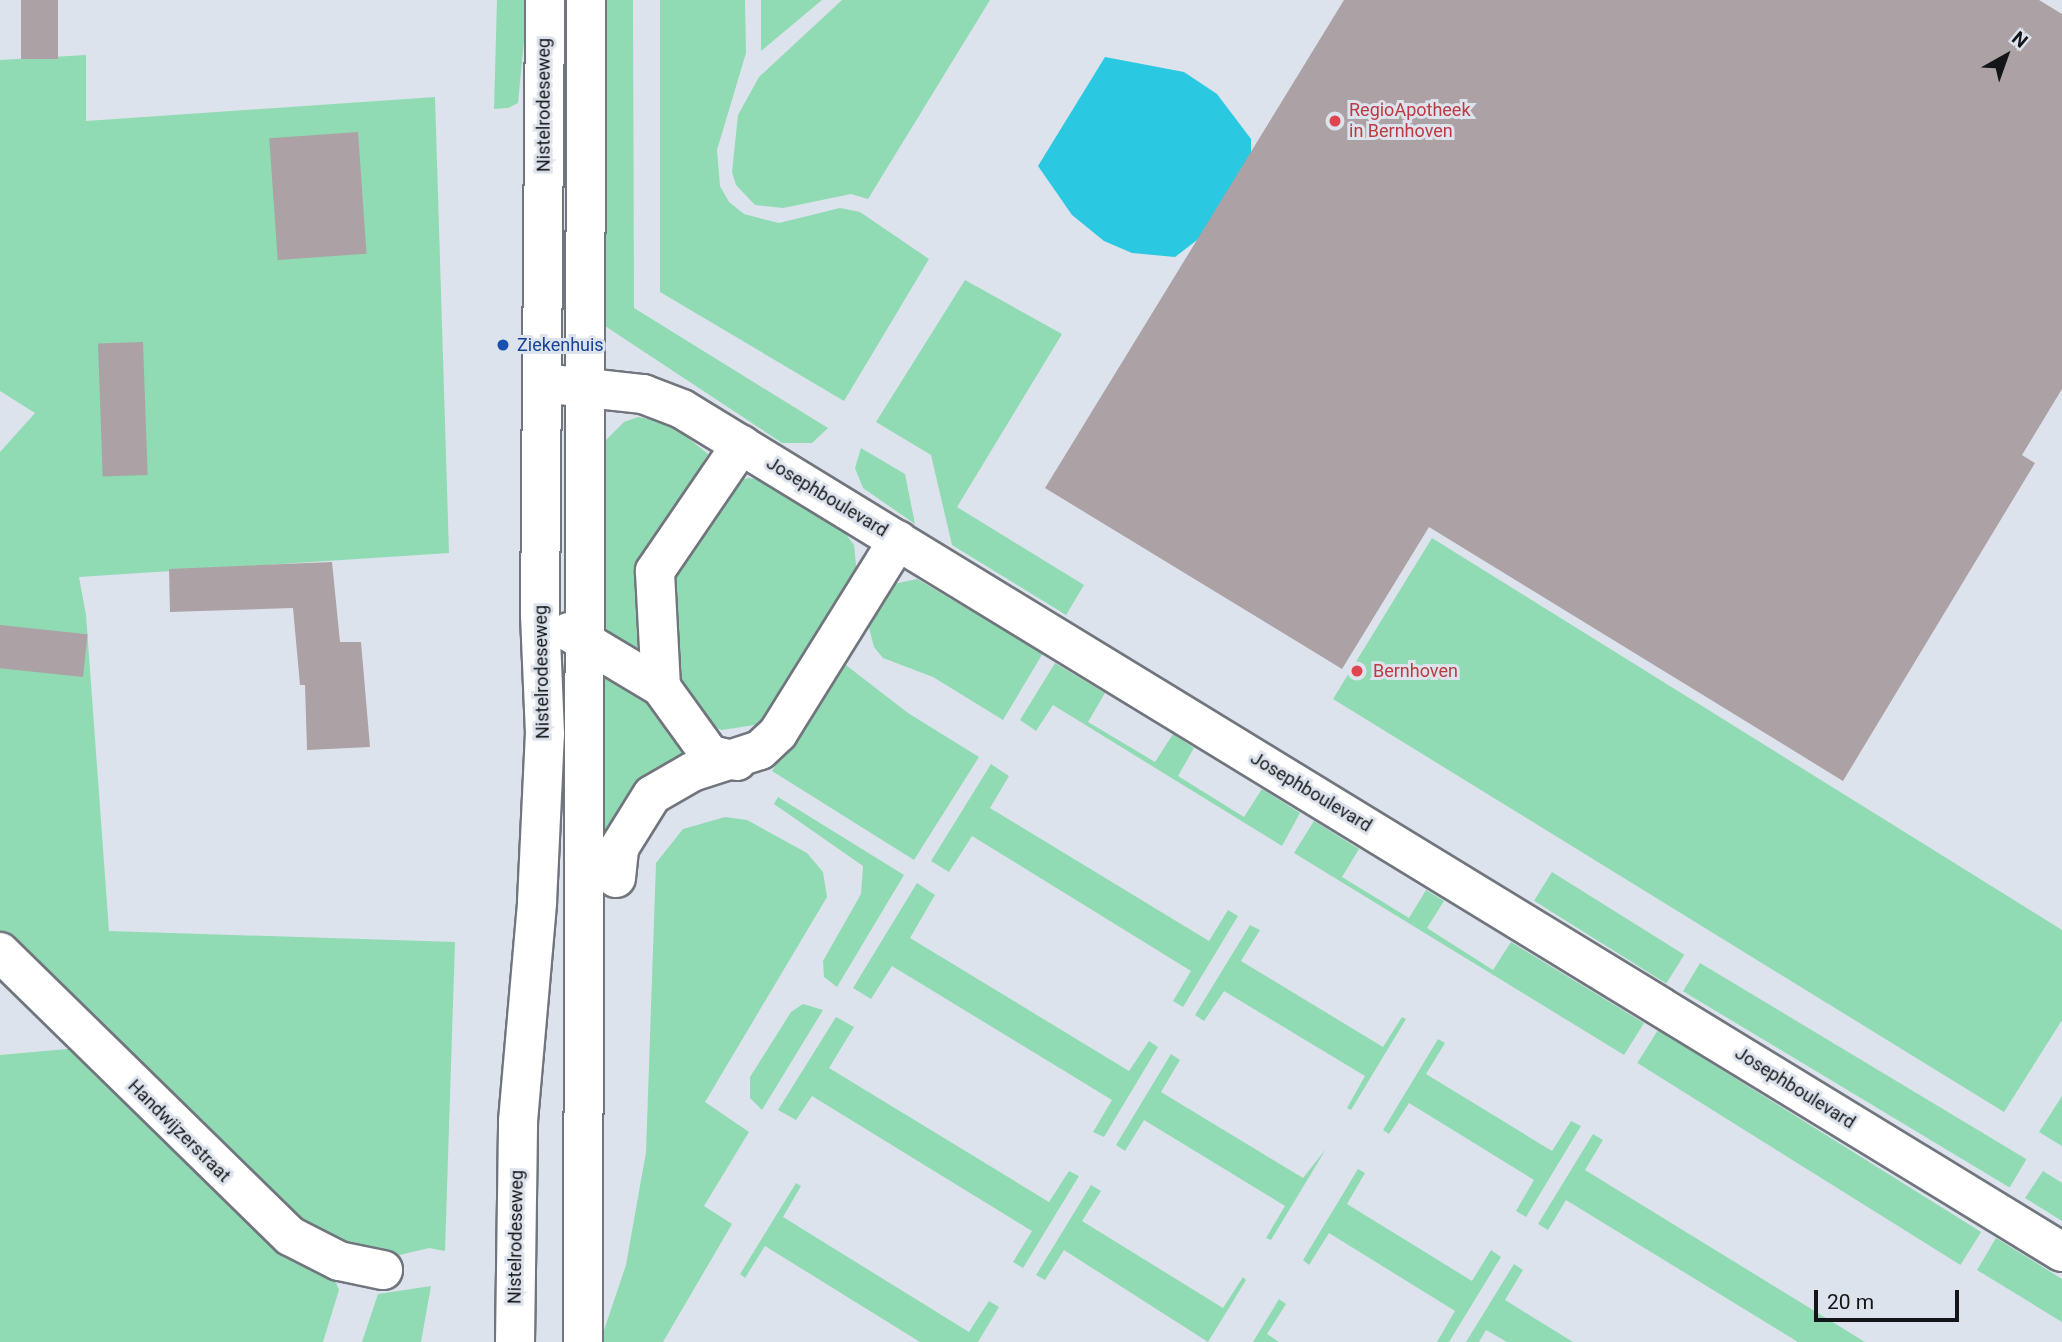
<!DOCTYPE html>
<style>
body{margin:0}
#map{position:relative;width:2062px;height:1342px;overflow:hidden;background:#dde3ec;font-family:Roboto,sans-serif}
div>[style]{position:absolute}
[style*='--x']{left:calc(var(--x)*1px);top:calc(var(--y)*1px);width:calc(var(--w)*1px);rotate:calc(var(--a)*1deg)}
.green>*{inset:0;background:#90dbb4;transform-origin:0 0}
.water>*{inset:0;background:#2ac8e1}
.building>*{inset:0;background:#aca1a5;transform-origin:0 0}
.roads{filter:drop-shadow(2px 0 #71767e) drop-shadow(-2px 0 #71767e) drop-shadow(0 2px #71767e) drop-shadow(0 -2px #71767e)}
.minor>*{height:38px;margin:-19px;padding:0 19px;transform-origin:19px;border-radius:19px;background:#fff}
.dots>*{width:19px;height:19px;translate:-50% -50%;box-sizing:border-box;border:4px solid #dde3ec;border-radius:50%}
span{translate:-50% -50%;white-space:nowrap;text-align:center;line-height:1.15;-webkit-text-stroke:6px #dde3ec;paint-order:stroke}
.street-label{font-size:18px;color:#131518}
.health-label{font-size:18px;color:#be3a42}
.left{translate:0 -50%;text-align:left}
.transit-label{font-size:18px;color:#164399}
.north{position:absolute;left:1971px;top:21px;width:70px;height:70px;-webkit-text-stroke:5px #dde3ec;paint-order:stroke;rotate:40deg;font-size:19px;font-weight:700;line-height:28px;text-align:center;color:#131518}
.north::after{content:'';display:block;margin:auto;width:24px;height:32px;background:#131518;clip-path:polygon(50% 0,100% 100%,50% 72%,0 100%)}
.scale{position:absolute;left:1814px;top:1290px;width:145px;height:32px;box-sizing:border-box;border:4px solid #131518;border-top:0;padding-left:9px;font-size:21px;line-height:24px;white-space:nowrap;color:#131518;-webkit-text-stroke:5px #dde3ec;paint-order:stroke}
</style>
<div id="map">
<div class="green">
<div style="clip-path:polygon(497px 0,528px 0,518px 103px,508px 108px,494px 109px)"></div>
<div style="clip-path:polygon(598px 0,633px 0,634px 308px,828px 428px,812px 443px,782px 443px,599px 322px)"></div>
<div style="clip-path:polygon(660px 0,745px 0,746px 53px,717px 150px,720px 186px,729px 202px,744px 214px,779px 223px,840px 208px,860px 212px,929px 259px,844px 401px,660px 292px)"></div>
<div style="clip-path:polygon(761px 0,822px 0,761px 51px)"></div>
<div style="clip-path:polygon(842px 0,990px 0,868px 199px,851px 194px,783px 208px,755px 205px,736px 185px,732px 172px,738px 115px,759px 77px)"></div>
<div style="clip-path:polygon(86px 55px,86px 121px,435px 97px,449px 553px,79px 577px,86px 615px,109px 931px,455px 942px,445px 1251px,429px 1248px,387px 1258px,340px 1246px,291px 1222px,0 935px,0 452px,35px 413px,0 391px,0 60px)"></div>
<div style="clip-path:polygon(965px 280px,1062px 334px,957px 507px,1084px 585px,1066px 615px,952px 545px,931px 455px,876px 422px)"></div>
<div style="clip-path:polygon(638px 417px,668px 422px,708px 454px,645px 556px,640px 654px,600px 632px,603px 443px,624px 422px)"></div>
<div style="clip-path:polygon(861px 448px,905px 474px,915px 524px,863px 488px,855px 468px)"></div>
<div style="clip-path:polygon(749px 478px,763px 481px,845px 533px,854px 545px,857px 575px,761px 724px,722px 730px,702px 723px,675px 694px,672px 559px,734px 481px)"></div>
<div style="clip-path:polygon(1432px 538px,2062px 930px,2062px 1020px,2004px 1112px,1333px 699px)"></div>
<div style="clip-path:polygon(917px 579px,1043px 653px,1003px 720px,933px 677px,883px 658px,874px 647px,867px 620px,889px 585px)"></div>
<div style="clip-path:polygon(842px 662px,908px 713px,979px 757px,914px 860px,772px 771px)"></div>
<div style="clip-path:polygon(1055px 663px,1105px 693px,1088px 722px,1155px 762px,1173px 734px,1194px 748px,1178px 776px,1244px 817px,1262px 789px,1300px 813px,1282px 846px,1053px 705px,1036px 731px,1020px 720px)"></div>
<div style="clip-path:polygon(601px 665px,642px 687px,655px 713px,690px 756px,600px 849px)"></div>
<div style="clip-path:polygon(991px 764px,1009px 776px,990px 808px,1209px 941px,1228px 910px,1238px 916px,1183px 1007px,1173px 1001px,1191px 971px,972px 836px,949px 872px,931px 861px)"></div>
<div style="clip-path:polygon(778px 797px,904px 875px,837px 987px,824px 977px,823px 961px,861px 894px,863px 866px,774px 804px)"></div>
<div style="clip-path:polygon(725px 817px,747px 820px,807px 853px,823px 872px,827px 897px,705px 1102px,749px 1132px,704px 1206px,732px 1224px,663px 1342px,600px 1342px,626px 1265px,646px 1152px,656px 863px,683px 829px)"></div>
<div style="clip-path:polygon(1314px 821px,1359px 849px,1342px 877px,1409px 918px,1426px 890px,1444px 901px,1427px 928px,1493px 970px,1511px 942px,1644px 1023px,1624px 1055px,1294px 853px)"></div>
<div style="left:1552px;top:872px;width:156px;height:34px;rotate:32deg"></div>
<div style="clip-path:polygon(917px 883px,935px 895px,910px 938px,1129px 1071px,1149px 1041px,1158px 1047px,1104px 1137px,1093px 1132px,1112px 1100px,892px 966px,871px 999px,853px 988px)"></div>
<div style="clip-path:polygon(1250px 925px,1260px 930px,1241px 961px,1383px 1047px,1402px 1017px,1406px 1019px,1351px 1110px,1347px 1108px,1365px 1076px,1224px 991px,1204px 1021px,1195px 1015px)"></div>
<div style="left:1700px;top:963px;width:381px;height:33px;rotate:31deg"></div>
<div style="clip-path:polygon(803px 1004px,823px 1010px,762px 1110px,750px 1098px,750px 1077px,791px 1012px)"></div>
<div style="clip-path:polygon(836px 1017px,854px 1027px,829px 1068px,1049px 1202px,1069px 1171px,1079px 1176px,1023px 1268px,1013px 1262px,1032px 1231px,812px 1096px,796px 1120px,778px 1110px)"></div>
<div style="left:1658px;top:1030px;width:381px;height:39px;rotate:32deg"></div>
<div style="clip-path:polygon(1438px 1039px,1445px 1043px,1426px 1074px,1552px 1151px,1571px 1121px,1581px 1126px,1526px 1217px,1516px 1211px,1534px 1180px,1409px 1103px,1389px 1134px,1383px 1130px)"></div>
<div style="clip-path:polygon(78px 1048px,332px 1272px,339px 1290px,323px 1342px,0 1342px,0 1055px)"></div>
<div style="clip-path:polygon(1171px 1054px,1180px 1060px,1161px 1092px,1303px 1178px,1326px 1149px,1271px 1240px,1266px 1238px,1285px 1206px,1144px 1120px,1125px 1151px,1116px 1145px)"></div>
<div style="clip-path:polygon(2062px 1096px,2062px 1146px,2039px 1132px)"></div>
<div style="clip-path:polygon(1593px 1134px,1603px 1140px,1585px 1170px,1865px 1342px,1798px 1342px,1566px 1200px,1548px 1230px,1538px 1224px)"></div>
<div style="clip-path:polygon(1358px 1169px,1365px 1173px,1347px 1204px,1472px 1281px,1491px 1250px,1501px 1257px,1449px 1342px,1437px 1342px,1455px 1311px,1329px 1233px,1309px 1265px,1303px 1260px)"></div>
<div style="clip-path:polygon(2043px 1171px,2062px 1183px,2062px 1221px,2025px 1198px)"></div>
<div style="clip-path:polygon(796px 1183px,801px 1186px,783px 1217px,969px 1332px,989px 1301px,999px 1307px,978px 1342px,920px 1342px,765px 1246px,745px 1278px,740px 1274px)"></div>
<div style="clip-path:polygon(1091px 1185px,1101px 1191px,1082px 1221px,1223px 1308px,1243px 1277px,1246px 1280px,1208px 1342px,1064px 1250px,1045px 1280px,1036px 1275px)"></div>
<div style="clip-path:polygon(1996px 1238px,2062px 1279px,2062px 1322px,1977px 1270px)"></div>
<div style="clip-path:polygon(1514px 1264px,1523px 1270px,1505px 1300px,1573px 1342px,1507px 1342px,1486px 1330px,1479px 1342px,1466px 1342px)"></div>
<div style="clip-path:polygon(431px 1286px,421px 1342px,362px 1342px,378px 1294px)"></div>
<div style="clip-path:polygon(1279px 1299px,1286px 1304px,1267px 1334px,1279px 1342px,1253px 1342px)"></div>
</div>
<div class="water">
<div style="clip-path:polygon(1105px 57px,1184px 72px,1217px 94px,1251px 139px,1251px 155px,1201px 237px,1175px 257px,1132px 253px,1104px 241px,1072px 215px,1038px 166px)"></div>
</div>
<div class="building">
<div style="left:21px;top:0;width:37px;height:59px"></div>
<div style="clip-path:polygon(1344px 0,2039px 0,2062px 14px,2062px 389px,2022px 455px,2035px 463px,1843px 781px,1429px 527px,1342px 669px,1045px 488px)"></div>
<div style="left:358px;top:132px;width:122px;height:89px;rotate:86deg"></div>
<div style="left:143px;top:342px;width:133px;height:45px;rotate:88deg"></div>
<div style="clip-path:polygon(332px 562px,340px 642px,361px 642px,370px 747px,307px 750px,305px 685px,300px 685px,293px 608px,170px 612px,169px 569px)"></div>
<div style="left:0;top:625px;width:88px;height:43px;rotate:6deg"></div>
</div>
<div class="roads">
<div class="minor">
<div style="--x:542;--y:383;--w:102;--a:6.2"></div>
<div style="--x:643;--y:394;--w:42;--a:21"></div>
<div style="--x:682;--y:409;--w:1617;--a:31.42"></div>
<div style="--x:569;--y:632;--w:107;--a:30.9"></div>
<div style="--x:737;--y:761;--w:28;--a:-167"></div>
<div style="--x:710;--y:755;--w:84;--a:-125.8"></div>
<div style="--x:661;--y:687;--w:116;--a:-93"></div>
<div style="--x:655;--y:571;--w:153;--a:-55.7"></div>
<div style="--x:616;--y:878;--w:30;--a:-84"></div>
<div style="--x:619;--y:848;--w:62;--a:-58.1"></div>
<div style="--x:652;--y:795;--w:46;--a:-29.9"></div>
<div style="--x:692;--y:772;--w:71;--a:-17.9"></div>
<div style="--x:760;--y:750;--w:25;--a:-43"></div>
<div style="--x:778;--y:733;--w:227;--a:-58.1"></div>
<div style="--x:0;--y:952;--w:406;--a:44.4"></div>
<div style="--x:290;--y:1236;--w:55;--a:27"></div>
<div style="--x:339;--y:1261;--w:45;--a:11.6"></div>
<div style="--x:515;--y:1342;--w:221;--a:-89.2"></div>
<div style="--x:518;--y:1121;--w:220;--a:-85"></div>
<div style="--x:537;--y:902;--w:168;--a:-87.3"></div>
<div style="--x:545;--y:734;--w:119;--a:-92.4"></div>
<div style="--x:540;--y:615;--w:615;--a:-89.53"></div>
<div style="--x:583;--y:1342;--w:1342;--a:-89.87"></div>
</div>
</div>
<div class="dots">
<div style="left:1335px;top:121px;background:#e0444e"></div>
<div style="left:503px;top:345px;background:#1a4fb4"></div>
<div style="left:1357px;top:671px;background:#e0444e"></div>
</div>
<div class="street-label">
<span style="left:544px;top:105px;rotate:-90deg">Nistelrodeseweg</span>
<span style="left:827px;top:497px;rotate:31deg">Josephboulevard</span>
<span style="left:542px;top:672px;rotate:-91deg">Nistelrodeseweg</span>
<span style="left:1311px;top:792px;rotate:31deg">Josephboulevard</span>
<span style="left:1795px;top:1088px;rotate:32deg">Josephboulevard</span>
<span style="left:179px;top:1131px;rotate:45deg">Handwijzerstraat</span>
<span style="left:516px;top:1237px;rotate:-89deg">Nistelrodeseweg</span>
</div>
<div class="health-label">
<span class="left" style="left:1349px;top:121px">RegioApotheek<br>in Bernhoven</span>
<span class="left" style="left:1373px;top:671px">Bernhoven</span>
</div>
<div class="transit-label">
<span class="left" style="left:517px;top:345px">Ziekenhuis</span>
</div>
<div class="north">N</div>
<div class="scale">20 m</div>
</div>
